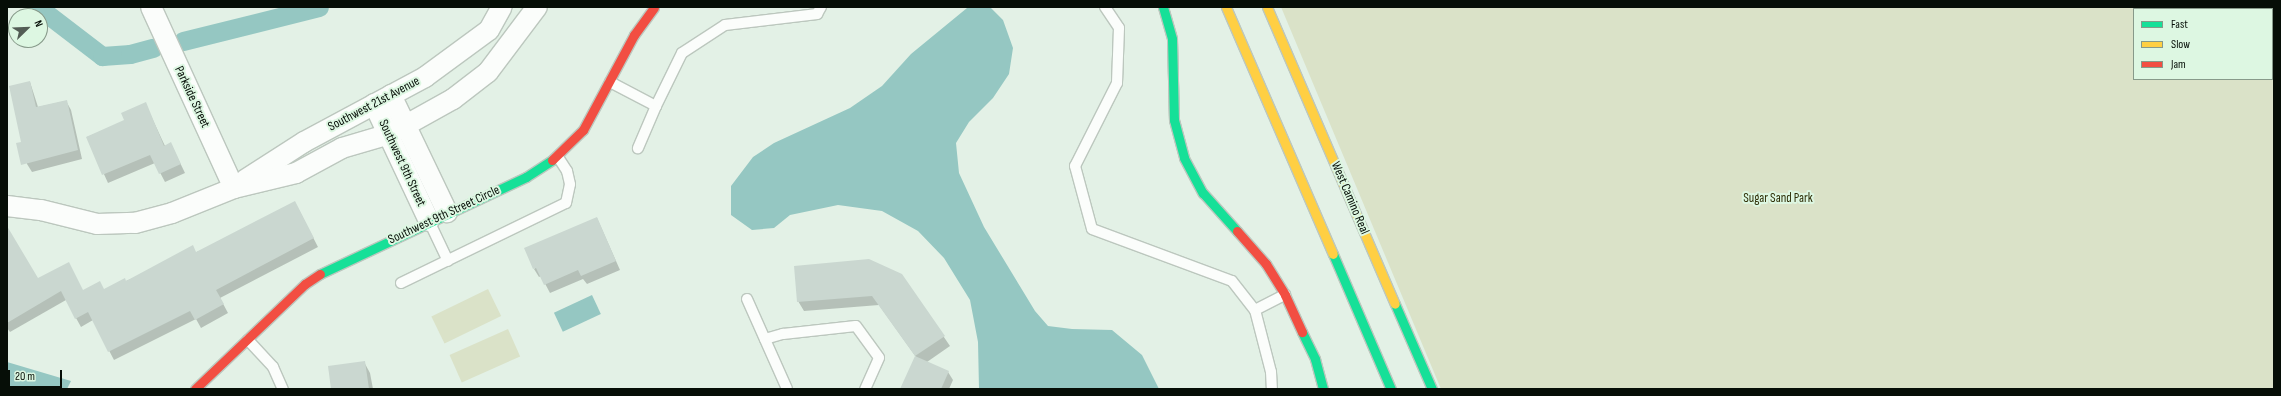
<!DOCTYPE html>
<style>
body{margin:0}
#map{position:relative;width:2281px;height:396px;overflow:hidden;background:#e3f1e6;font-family:"Sofia Sans Condensed",sans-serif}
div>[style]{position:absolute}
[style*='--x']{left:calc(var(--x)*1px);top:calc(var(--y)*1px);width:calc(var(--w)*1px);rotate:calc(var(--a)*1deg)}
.green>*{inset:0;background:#dae2c8;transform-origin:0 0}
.water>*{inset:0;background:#95c7c2;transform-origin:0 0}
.shadow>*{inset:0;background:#0003}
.canal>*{height:19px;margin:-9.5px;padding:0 9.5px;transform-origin:9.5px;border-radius:9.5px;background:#95c7c2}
.building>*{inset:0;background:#cad7d0}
.roads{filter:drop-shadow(1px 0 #bcc7be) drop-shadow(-1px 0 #bcc7be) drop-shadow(0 1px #bcc7be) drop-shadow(0 -1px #bcc7be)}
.lane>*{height:10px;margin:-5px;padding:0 5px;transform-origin:5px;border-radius:5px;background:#fbfdfb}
.street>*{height:20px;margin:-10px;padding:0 10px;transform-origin:10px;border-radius:10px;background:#fbfdfb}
.fast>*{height:9px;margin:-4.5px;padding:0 4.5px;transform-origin:4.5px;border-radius:4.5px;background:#16e098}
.slow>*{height:9px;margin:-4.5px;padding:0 4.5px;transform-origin:4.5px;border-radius:4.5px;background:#ffcf43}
.jam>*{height:9px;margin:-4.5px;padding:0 4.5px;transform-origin:4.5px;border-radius:4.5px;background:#f24e42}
span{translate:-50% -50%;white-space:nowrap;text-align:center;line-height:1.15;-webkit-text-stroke:4px #ddf7e2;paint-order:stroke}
.street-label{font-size:13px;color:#060e07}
.park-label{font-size:13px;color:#2c2c04}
.frame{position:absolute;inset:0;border:8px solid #060e07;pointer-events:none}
.legend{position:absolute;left:2133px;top:8px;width:140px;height:72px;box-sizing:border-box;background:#ddf7e2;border:1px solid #879a8a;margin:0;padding:5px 7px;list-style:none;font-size:12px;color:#060e07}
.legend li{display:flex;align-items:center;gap:8px;height:20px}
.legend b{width:20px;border:1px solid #879a8a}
.north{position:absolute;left:8px;top:8px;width:40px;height:40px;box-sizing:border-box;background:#ddf7e2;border:1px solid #879a8a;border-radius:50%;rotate:67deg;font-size:11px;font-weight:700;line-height:16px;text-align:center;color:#060e07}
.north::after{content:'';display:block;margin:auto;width:14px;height:18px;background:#535d55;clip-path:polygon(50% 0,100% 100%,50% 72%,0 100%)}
.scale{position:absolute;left:8px;top:370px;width:54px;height:18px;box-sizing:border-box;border:2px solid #060e07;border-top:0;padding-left:5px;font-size:12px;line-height:14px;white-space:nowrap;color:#060e07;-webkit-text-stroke:3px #ddf7e2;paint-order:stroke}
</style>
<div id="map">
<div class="green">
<div style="clip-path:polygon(evenodd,1281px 7px,2274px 7px,2274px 389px,1441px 389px,1281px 7px,2134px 9px,2272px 9px,2272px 79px,2134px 79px,2134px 9px)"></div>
<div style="left:488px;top:289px;width:30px;height:63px;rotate:64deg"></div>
<div style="left:508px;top:329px;width:30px;height:64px;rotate:66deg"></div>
</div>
<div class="water">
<div style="clip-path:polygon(990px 7px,1003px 20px,1013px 48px,1009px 74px,993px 98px,969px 122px,956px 143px,959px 173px,984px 227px,1035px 311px,1048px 326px,1072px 329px,1112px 330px,1142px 355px,1159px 389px,979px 389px,978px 342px,970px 300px,944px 258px,918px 231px,882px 211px,838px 205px,790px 215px,774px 228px,752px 230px,731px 215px,731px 186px,753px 157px,774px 143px,850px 108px,882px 86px,911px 54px,967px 8px)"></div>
<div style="left:592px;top:295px;width:21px;height:42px;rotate:65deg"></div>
<div style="clip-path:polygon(7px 362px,71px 381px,67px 389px,7px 389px)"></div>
</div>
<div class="shadow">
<div style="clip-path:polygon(30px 82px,38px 107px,66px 101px,71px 110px,82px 159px,32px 172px,27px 164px,10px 87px)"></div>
<div style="clip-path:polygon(145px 103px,165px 146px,171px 144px,185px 173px,165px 182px,155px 163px,108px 183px,87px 137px,126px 121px)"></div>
<div style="clip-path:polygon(299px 210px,318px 247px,220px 298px,228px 313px,201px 328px,196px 319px,114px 360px,93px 320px,81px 327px,66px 300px,10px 332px,7px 328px,7px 247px,37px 279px,83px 291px,104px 290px)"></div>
<div style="clip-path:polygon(597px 218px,620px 270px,587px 284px,583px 279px,550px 293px,541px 276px,539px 277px,534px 269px)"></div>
<div style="clip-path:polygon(901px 274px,950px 346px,927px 362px,948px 372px,953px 380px,949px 389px,902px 389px,916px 357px,879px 305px,804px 311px,798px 301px)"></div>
<div style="clip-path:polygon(364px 362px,370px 373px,373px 389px,332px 389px)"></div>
</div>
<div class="canal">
<div style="--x:38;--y:7;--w:81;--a:37.4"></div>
<div style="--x:102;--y:56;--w:28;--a:-4"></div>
<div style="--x:130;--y:54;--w:24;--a:-15"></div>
<div style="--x:183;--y:41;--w:140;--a:-14"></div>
</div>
<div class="building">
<div style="clip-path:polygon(30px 81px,36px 107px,67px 100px,78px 150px,21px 165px,16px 143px,21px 142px,9px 86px)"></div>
<div style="clip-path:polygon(146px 102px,164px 146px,171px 142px,181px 164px,159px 174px,150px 155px,102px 175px,86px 137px,124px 120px,121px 113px)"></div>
<div style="clip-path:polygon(295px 201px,314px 238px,216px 290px,224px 304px,195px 320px,190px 311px,108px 352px,88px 312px,75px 319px,61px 291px,7px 323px,7px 226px,38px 278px,69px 262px,83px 290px,100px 281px,104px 289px,125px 278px,126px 281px,193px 245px,196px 252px)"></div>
<div style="clip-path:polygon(597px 217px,616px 261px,581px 276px,578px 270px,544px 285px,536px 268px,533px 269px,524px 248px)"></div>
<div style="clip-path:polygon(869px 259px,902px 274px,945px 336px,915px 356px,872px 296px,797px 302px,794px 266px)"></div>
<div style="clip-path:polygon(915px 356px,949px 371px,941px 389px,900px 389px)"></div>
<div style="clip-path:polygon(365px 361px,369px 389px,331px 389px,328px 366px)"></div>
</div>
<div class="roads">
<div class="lane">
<div style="--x:1105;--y:7;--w:25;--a:56"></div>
<div style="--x:1119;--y:28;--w:55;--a:92.1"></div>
<div style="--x:1117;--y:83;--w:93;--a:116.8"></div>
<div style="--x:1075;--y:166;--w:65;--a:74.9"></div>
<div style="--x:1092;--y:229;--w:149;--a:20.4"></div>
<div style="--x:1232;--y:281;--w:37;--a:52"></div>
<div style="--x:1255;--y:310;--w:34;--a:-27"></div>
<div style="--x:610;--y:82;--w:52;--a:27.6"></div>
<div style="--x:656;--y:106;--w:46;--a:113.2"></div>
<div style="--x:656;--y:106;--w:59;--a:-63.9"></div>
<div style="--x:682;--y:53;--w:51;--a:-33.1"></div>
<div style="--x:725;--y:25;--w:93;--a:-6.8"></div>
<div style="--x:817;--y:14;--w:8;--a:-60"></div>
<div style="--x:429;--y:221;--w:44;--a:64.6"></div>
<div style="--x:401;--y:283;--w:183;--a:-25.9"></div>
<div style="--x:566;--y:203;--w:19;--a:-78"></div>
<div style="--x:570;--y:184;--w:13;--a:-103"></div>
<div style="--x:567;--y:171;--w:17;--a:-123"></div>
<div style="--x:747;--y:299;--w:98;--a:66"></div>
<div style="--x:1255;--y:310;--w:64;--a:75.5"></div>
<div style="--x:1271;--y:372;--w:17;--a:87"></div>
<div style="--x:765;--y:339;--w:19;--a:-16"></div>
<div style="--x:783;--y:334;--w:73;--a:-6.3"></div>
<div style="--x:856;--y:326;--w:39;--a:54"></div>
<div style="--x:879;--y:358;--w:34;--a:114"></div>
<div style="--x:248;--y:340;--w:37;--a:47"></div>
<div style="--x:273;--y:367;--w:24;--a:66"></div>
</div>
<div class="street">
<div style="--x:151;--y:7;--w:199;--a:65.4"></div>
<div style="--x:391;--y:95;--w:130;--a:64.4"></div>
<div style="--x:374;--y:104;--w:129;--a:64.8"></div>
<div style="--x:245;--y:180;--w:70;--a:-32.8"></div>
<div style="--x:304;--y:142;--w:137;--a:-28.2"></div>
<div style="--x:425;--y:77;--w:79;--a:-36.3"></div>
<div style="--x:489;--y:30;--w:26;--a:-61"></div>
<div style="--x:7;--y:206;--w:34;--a:7"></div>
<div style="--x:41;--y:210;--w:58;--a:14"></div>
<div style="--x:97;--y:224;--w:38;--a:-2"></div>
<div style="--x:135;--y:223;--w:38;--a:-15"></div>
<div style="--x:172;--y:213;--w:67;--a:-22"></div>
<div style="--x:234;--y:188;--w:64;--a:-13.6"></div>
<div style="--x:296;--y:173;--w:52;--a:-28.5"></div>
<div style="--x:342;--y:148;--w:50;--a:-16.3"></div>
<div style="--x:390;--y:134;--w:72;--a:-29.1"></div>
<div style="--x:453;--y:99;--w:44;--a:-37.6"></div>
<div style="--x:488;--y:72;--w:81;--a:-53"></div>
</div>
<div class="fast">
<div style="--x:1163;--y:7;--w:33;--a:74"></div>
<div style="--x:1172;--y:39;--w:81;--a:88.6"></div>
<div style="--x:1174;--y:120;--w:39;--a:75"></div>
<div style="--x:1184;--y:158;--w:40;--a:62"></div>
<div style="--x:1203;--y:193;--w:51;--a:48.2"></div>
<div style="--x:1333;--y:254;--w:147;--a:66.8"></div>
<div style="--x:320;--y:274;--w:228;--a:-25.2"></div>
<div style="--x:526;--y:177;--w:31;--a:-33"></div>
<div style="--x:1395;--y:304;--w:93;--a:66.5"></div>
<div style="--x:1302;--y:332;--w:30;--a:64"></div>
<div style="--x:1315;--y:359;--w:31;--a:75"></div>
</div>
<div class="slow">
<div style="--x:1226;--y:7;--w:269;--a:66.6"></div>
<div style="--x:1267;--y:7;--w:323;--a:66.7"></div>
</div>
<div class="jam">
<div style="--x:552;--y:160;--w:43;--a:-44.1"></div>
<div style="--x:583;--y:130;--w:108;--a:-61.8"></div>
<div style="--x:634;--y:35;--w:34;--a:-54"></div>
<div style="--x:1237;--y:231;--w:44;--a:48.7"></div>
<div style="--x:1266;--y:264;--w:36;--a:58"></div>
<div style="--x:1285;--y:295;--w:41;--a:65.3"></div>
<div style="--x:195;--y:389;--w:152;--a:-43.7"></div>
<div style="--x:305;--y:284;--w:18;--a:-34"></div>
</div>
</div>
<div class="street-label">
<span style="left:192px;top:97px;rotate:65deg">Parkside Street</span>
<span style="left:374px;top:104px;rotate:-28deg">Southwest 21st Avenue</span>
<span style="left:402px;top:163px;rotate:65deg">Southwest 9th Street</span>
<span style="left:1350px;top:198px;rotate:67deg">West Camino Real</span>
<span style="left:444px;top:215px;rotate:-25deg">Southwest 9th Street Circle</span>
</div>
<div class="park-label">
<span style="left:1778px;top:198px">Sugar Sand Park</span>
</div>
<div class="frame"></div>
<ul class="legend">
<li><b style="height:5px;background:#16e098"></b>Fast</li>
<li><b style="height:5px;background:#ffcf43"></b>Slow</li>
<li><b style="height:5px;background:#f24e42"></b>Jam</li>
</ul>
<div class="north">N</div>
<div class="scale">20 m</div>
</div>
